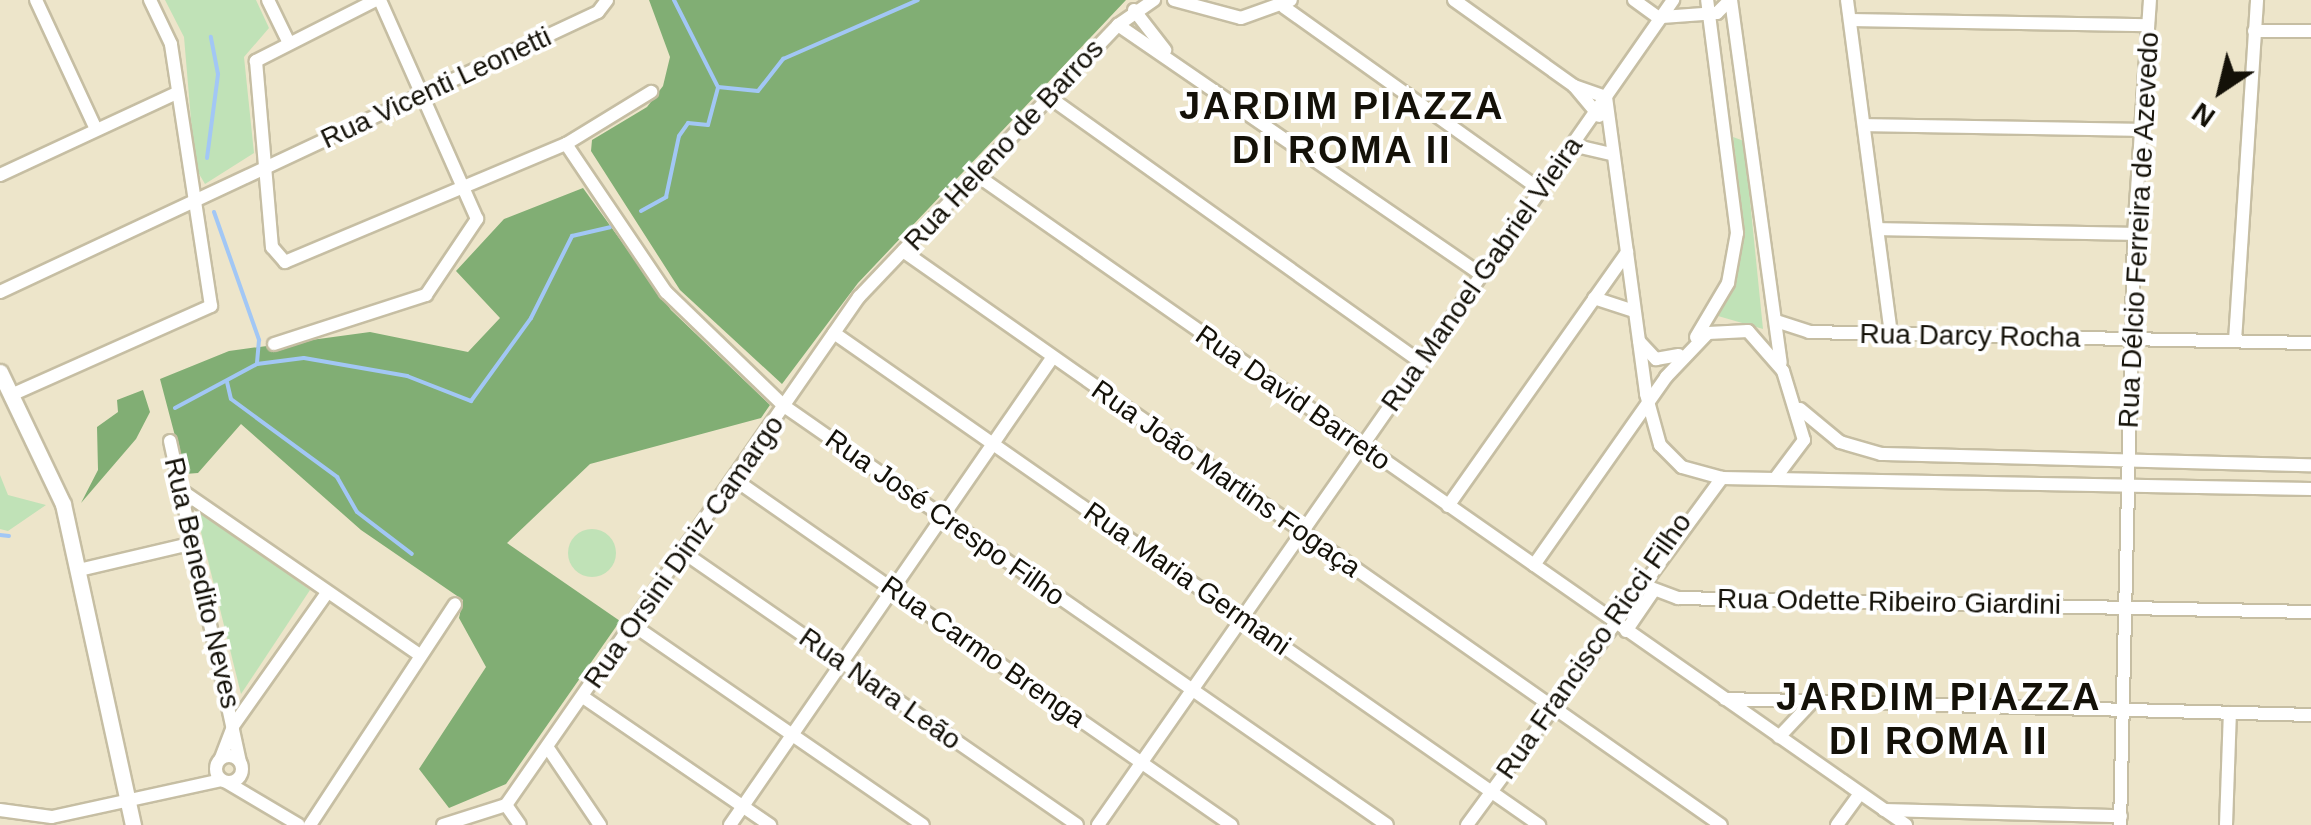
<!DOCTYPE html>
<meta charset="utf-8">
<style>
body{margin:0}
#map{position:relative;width:2311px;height:825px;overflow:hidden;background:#ede5ca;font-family:Helvetica,sans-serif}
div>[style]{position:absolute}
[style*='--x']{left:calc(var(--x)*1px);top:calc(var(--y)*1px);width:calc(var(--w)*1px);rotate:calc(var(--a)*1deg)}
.green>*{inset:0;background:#c0e2b7}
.round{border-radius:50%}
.forest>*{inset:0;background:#81ae74}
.stream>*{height:4px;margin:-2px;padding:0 2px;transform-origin:2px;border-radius:2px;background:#a2c7f5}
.roads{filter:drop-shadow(2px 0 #c6bea3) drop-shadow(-2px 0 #c6bea3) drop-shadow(0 2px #c6bea3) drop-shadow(0 -2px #c6bea3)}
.minor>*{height:12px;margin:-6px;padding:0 6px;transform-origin:6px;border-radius:6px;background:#fff}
.minor>.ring{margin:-6px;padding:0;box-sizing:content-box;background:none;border:12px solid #fff;border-radius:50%}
.major>*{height:15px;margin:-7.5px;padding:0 7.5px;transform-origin:7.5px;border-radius:7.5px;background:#fff}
span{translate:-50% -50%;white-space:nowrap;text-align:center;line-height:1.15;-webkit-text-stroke:8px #fff;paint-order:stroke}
.street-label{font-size:28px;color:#141108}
.district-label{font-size:38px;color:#141108;font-weight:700;letter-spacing:2.5px}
.north{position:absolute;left:2171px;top:40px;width:100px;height:100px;-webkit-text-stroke:8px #fff;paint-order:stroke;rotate:215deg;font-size:28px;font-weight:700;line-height:40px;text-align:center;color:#141108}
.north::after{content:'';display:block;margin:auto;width:35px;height:45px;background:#141108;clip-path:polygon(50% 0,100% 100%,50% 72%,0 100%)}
</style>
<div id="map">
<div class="green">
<div style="clip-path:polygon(165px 0,256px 0,269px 28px,244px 57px,254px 153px,205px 184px,195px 167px,184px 37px)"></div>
<div style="clip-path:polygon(1733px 137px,1744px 141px,1763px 329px,1718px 316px,1745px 234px)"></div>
<div style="clip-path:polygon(0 475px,8px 495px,46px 505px,8px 531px,0 529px)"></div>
<div style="clip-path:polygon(200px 509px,310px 590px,241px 694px,196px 512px)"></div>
<div class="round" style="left:568px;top:529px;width:48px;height:48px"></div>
</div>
<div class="forest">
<div style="clip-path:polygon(649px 0,1126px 0,858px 283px,782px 384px,680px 290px,591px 151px,592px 140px,647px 107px,663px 86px,670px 57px)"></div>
<div style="clip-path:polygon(583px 188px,671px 310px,770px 405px,761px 418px,590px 464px,507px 543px,620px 621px,506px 784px,449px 808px,419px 769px,486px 667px,459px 618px,463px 600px,361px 530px,241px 424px,198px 473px,185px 474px,160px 379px,229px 351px,370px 332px,468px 352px,500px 318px,456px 271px,504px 219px)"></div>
<div style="clip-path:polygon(143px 390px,150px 412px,136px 439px,81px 503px,98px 470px,97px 427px,118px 412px,117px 400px)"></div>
</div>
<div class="stream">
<div style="--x:674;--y:0;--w:97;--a:63.2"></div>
<div style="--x:207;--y:158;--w:85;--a:-82.5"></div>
<div style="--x:218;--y:74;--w:38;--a:-101"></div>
<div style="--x:641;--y:211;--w:29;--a:-29"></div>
<div style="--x:666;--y:197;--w:62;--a:-78"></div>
<div style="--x:679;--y:136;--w:16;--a:-55"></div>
<div style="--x:688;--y:123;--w:20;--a:6"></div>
<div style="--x:708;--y:125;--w:39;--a:-75"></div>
<div style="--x:718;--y:87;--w:40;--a:5.7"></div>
<div style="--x:758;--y:91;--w:41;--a:-52"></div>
<div style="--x:783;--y:59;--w:147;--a:-23.6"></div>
<div style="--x:214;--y:212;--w:136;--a:70.6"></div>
<div style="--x:259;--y:340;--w:24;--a:95"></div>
<div style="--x:227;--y:382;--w:17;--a:77"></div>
<div style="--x:231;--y:399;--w:132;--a:36.3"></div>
<div style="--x:337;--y:477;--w:40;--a:60.3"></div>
<div style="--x:357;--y:512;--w:69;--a:37.4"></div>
<div style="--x:175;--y:408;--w:93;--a:-28.2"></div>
<div style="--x:257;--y:364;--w:47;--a:-7.3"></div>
<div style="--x:304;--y:358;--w:105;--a:9.9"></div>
<div style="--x:407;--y:376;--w:69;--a:21.3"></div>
<div style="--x:471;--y:401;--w:102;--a:-54.1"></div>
<div style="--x:531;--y:318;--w:92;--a:-63.4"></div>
<div style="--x:572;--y:236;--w:39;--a:-13"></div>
<div style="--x:0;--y:535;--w:9;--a:6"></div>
</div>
<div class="roads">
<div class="minor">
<div style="--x:36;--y:0;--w:142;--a:65.1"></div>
<div style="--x:268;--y:0;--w:46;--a:64"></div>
<div style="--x:376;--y:0;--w:135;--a:153.1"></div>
<div style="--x:256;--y:61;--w:187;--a:85.1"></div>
<div style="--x:272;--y:247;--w:20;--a:49"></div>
<div style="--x:285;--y:262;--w:305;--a:-22.8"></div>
<div style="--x:566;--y:144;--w:100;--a:-31.5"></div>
<div style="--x:1174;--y:0;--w:69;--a:15"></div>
<div style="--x:1241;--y:18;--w:53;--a:-19.8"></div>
<div style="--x:1454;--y:0;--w:148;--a:35.6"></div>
<div style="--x:1574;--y:86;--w:39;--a:50"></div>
<div style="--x:1634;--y:0;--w:31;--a:36"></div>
<div style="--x:1731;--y:0;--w:366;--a:82.2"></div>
<div style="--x:1847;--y:0;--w:336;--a:82.5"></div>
<div style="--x:1284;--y:7;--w:315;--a:35.5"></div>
<div style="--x:1134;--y:10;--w:51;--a:52.2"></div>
<div style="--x:1662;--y:17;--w:55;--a:-4.2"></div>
<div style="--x:1717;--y:13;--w:18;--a:-45"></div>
<div style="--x:1850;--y:20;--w:298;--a:1"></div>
<div style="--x:1118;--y:25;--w:442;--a:34.5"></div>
<div style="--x:2254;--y:31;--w:57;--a:0"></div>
<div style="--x:1574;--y:86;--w:34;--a:19"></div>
<div style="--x:1606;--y:97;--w:300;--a:82.3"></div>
<div style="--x:1646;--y:394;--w:53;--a:74.6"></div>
<div style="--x:1660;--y:445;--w:31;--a:45"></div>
<div style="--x:1682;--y:467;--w:41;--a:15.4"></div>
<div style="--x:1722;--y:478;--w:589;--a:1.07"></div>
<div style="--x:1049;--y:97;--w:457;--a:35.5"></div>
<div style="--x:1865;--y:125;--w:276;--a:1"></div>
<div style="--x:566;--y:144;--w:179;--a:56"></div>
<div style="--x:666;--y:292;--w:164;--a:44"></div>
<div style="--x:784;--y:406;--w:734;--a:34.79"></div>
<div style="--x:1572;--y:145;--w:40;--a:13"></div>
<div style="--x:975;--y:174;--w:1136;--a:34.96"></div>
<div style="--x:0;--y:175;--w:195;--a:-24.9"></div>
<div style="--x:1879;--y:229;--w:255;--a:1.1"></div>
<div style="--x:903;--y:251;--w:999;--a:35.06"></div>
<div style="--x:0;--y:292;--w:660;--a:-25.09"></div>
<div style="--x:598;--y:12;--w:15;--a:-53"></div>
<div style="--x:1594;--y:298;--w:42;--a:18"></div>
<div style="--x:1776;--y:321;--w:35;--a:18"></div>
<div style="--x:1809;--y:332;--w:502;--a:1.26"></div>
<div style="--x:834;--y:333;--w:860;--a:34.91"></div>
<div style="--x:1696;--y:337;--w:63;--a:-59.3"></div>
<div style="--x:1728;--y:283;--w:51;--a:-79.8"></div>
<div style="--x:1737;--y:233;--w:235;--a:-97.3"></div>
<div style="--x:1639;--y:341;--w:25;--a:47"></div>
<div style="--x:1656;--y:359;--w:23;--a:-10"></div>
<div style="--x:2235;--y:341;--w:342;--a:-86.3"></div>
<div style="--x:274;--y:344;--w:160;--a:-17.9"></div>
<div style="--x:426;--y:295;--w:92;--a:-56.1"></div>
<div style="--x:477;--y:219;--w:240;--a:-113.9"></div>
<div style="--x:11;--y:395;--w:219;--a:-24"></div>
<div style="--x:211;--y:306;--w:265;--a:-98.7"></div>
<div style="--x:171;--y:44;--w:49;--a:-115.5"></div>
<div style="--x:1800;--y:409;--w:52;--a:39.5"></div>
<div style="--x:1840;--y:442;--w:43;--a:16.3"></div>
<div style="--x:1881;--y:454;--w:430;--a:1.5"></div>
<div style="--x:170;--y:441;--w:328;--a:77.7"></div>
<div style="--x:734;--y:479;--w:606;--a:34.84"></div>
<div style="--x:182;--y:491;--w:290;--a:34.6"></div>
<div style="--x:1448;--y:506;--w:311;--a:-54.8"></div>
<div style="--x:683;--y:552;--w:479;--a:34.7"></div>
<div style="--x:1534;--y:565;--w:230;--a:-54.9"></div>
<div style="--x:1666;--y:377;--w:61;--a:-46.3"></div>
<div style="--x:1708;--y:333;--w:40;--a:-2.9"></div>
<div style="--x:1748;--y:331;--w:53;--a:48.8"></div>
<div style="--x:1783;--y:371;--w:72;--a:73.1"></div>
<div style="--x:1804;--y:440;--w:45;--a:126.9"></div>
<div style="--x:79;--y:570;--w:118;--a:-13.2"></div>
<div style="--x:1638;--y:583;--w:43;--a:20.6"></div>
<div style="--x:1678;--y:598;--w:633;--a:1.27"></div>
<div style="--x:633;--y:625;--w:352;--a:34.6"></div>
<div style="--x:1626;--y:631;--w:46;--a:-55.6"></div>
<div style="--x:583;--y:697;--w:227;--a:34.4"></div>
<div style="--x:1725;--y:699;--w:586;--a:1.56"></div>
<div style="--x:1779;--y:737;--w:48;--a:-46.7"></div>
<div style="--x:548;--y:748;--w:93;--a:56"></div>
<div class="ring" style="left:216px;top:756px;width:14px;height:14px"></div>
<div style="--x:221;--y:758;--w:34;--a:-69"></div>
<div style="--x:233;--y:726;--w:161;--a:-54.8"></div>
<div style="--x:228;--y:783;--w:82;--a:30.6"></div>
<div style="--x:506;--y:805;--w:619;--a:-55.21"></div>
<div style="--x:859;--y:297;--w:376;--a:-46.4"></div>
<div style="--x:1118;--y:25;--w:44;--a:-34.8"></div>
<div style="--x:0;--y:810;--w:52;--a:7.7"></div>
<div style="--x:52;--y:817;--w:173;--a:-12.3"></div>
<div style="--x:1884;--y:810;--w:237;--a:1.5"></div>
<div style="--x:310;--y:825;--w:264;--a:-56.7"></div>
<div style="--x:443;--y:825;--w:66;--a:-17.6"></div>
<div style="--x:506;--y:805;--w:24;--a:55"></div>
<div style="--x:730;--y:825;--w:567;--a:-55.41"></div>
<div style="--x:1098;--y:825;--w:1006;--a:-55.12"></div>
<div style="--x:1467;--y:825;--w:431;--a:-53.7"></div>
<div style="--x:1837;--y:825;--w:39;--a:-54"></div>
<div style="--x:2120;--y:825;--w:591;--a:-88.64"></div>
<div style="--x:2134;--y:234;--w:235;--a:-86.1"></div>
<div style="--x:2226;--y:825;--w:112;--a:-88"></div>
</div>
<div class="major">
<div style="--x:0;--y:372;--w:146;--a:64.5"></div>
<div style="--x:63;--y:504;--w:329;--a:77.7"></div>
</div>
</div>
<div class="street-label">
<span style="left:436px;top:88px;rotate:-25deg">Rua Vicenti Leonetti</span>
<span style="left:1004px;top:145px;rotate:-47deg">Rua Heleno de Barros</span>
<span style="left:2139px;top:230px;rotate:-87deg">Rua Délcio Ferreira de Azevedo</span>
<span style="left:1482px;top:274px;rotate:-55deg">Rua Manoel Gabriel Vieira</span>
<span style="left:1970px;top:336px;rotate:1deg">Rua Darcy Rocha</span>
<span style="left:1293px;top:398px;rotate:35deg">Rua David Barreto</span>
<span style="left:1226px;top:479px;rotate:35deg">Rua João Martins Fogaça</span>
<span style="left:945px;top:518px;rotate:35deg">Rua José Crespo Filho</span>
<span style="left:684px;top:552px;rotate:-55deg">Rua Orsini Diniz Camargo</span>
<span style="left:1187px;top:579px;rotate:35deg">Rua Maria Germani</span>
<span style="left:202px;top:583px;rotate:77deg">Rua Benedito Neves</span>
<span style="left:1889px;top:602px;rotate:1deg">Rua Odette Ribeiro Giardini</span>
<span style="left:1594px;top:646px;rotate:-55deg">Rua Francisco Ricci Filho</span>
<span style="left:983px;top:652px;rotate:35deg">Rua Carmo Brenga</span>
<span style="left:880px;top:689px;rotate:35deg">Rua Nara Leão</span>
</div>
<div class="district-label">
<span style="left:1342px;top:129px">JARDIM PIAZZA<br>DI ROMA II</span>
<span style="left:1939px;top:720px">JARDIM PIAZZA<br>DI ROMA II</span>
</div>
<div class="north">N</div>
</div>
